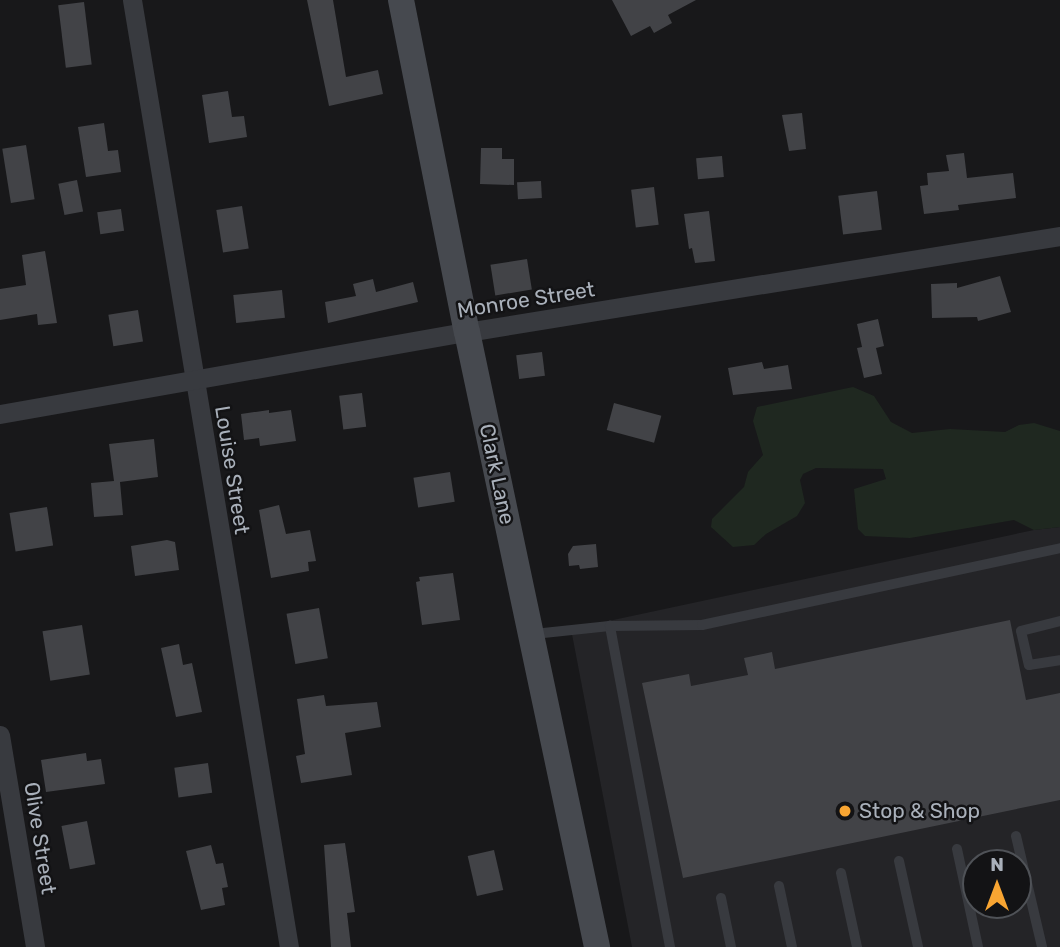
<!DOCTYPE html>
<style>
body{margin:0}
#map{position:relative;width:1060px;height:947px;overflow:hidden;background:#18181a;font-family:Rubik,sans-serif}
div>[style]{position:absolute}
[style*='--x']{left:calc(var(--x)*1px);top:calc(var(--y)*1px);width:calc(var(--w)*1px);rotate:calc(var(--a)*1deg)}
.built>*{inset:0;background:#242427}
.green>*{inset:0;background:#1f2820}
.building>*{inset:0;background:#424347;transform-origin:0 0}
.service>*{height:10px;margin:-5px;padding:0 5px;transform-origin:5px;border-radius:5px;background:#383a3f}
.minor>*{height:19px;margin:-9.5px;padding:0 9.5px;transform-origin:9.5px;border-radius:9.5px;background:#383a3f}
.secondary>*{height:26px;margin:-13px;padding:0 13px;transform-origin:13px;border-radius:13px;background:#46494f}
.dots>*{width:19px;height:19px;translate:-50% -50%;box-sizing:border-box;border:4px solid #131315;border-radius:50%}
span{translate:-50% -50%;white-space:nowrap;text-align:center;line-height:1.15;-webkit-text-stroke:5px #131315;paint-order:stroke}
.street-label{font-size:21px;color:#a9b0ba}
.poi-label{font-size:21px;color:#a9b0ba}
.left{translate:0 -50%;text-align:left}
.north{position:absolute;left:962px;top:849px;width:70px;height:70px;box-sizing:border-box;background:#131315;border:2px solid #4f5257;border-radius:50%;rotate:0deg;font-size:19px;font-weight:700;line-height:28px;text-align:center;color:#a9b0ba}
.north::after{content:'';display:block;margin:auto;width:24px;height:32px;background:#f8a532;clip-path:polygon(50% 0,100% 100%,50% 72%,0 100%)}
</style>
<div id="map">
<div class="built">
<div style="clip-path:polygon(evenodd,1060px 527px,1060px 947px,632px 947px,571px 629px,1034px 530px,1060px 527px,976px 863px,1018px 863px,1018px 905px,976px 905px,976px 863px)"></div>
</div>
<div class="green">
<div style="clip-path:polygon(853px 387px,874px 396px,891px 422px,912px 433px,950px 429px,1005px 432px,1019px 425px,1034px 423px,1060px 431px,1060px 527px,1034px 530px,1014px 520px,910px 538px,865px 536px,858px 529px,854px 489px,886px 479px,883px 469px,816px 468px,803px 474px,800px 480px,805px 503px,797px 516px,766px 534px,754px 545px,733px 547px,711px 527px,712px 519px,744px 487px,748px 472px,763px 455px,753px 421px,757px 407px)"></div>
</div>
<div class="building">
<div style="clip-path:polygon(307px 0,333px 0,346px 77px,378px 70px,383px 94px,329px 106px)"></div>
<div style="clip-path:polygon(612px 0,696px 0,668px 15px,672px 23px,654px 33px,650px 26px,631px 36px)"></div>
<div style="left:84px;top:2px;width:63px;height:26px;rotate:83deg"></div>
<div style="clip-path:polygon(228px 91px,232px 117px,244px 116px,247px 137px,209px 143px,202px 95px)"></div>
<div style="clip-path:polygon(802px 113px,806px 149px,789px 151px,782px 115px)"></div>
<div style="clip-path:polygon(104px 123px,108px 151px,118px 150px,121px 172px,86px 177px,78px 127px)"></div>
<div style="left:26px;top:145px;width:55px;height:24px;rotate:81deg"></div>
<div style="clip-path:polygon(481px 148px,502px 148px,502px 159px,514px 159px,514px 185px,480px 184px)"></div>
<div style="clip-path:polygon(964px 153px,967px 178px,1013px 173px,1016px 198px,958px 205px,959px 210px,924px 214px,920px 186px,928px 185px,927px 173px,949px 171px,946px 155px)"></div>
<div style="left:722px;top:156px;width:21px;height:26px;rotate:85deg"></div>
<div style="left:77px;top:180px;width:32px;height:19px;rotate:79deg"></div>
<div style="left:541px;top:181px;width:17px;height:24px;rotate:87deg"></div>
<div style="left:654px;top:187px;width:38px;height:23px;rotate:83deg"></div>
<div style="left:877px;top:191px;width:39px;height:39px;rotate:83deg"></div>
<div style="left:242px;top:206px;width:43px;height:26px;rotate:81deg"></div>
<div style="left:121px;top:209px;width:22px;height:24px;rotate:82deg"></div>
<div style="clip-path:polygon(709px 211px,715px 261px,695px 263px,692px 248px,689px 249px,684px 214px)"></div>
<div style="clip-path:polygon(45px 251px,57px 323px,38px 325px,37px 314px,0 320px,0 289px,26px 285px,22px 255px)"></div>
<div style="left:527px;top:259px;width:31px;height:37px;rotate:81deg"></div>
<div style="clip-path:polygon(1000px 276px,1011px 312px,978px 321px,977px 317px,932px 318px,931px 284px,957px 283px,957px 288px)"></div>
<div style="clip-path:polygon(373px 279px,376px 292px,413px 282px,418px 302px,328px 323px,325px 302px,356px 296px,353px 284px)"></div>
<div style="left:282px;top:290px;width:28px;height:49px;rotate:84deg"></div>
<div style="left:138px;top:310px;width:32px;height:30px;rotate:81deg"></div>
<div style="clip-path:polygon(878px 319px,884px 346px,876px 348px,882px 374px,864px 378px,857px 348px,862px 347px,857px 324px)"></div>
<div style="left:542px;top:352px;width:24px;height:26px;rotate:83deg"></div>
<div style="clip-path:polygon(762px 362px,764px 369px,788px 365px,792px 389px,733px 395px,728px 368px)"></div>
<div style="left:362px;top:393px;width:34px;height:23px;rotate:83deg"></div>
<div style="left:614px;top:403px;width:49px;height:28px;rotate:15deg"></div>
<div style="clip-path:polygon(269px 410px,269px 413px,291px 410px,296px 441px,260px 446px,259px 438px,244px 440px,241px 414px)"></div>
<div style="clip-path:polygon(154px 439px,158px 477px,120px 482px,123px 515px,94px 517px,91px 483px,114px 481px,109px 444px)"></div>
<div style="left:450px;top:472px;width:30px;height:37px;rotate:81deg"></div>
<div style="clip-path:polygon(279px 505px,286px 534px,310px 530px,316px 561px,308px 562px,309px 571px,271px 578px,259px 510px)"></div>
<div style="left:47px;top:507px;width:39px;height:38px;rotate:81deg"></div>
<div style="clip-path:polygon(167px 540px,175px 542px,179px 570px,135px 576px,131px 546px)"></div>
<div style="clip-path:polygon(596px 544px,598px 567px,580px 569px,579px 565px,569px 566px,568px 554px,573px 546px)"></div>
<div style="clip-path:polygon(453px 573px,460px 620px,422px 625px,416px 582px,420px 581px,419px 577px)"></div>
<div style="left:319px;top:608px;width:51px;height:33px;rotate:80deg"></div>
<div style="clip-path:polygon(1010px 620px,1026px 700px,1060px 693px,1060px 800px,683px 878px,642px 683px,689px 674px,691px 686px,748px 675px,744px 658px,772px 652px,775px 669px)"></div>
<div style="left:82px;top:625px;width:50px;height:40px;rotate:81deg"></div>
<div style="clip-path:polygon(179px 644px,183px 665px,192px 663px,202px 712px,176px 717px,161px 648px)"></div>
<div style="clip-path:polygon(324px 695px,326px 706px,377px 702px,381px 727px,345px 733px,352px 775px,301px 783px,296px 756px,305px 754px,297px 699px)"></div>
<div style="clip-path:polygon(86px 753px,87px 761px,101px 759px,105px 784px,46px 792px,41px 760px)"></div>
<div style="left:208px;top:763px;width:30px;height:34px;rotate:82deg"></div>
<div style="left:87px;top:821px;width:44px;height:26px;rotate:79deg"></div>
<div style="clip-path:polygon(345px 843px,355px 912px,347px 913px,351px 947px,331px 947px,324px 845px)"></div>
<div style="clip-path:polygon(211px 845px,216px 864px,223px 863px,228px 887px,222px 888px,225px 905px,201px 910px,186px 851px)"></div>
<div style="left:494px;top:850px;width:41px;height:27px;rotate:77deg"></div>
</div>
<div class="service">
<div style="--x:1060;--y:621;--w:40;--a:165.6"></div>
<div style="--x:1021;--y:631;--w:35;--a:77"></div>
<div style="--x:1029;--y:665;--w:31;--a:-9"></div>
<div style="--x:534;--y:634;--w:76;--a:-6"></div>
<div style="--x:1016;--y:836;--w:114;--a:76.8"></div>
<div style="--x:957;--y:849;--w:100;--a:77.9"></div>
<div style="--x:899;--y:861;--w:88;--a:77.5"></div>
<div style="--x:841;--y:873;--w:76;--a:77.8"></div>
<div style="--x:779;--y:886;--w:62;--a:78"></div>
<div style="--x:721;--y:898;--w:50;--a:78.5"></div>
<div style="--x:670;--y:947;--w:327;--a:-100.6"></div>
<div style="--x:610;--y:626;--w:92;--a:-0.6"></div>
<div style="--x:702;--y:625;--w:366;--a:-12.1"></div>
</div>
<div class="minor">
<div style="--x:132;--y:0;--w:960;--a:80.59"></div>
<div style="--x:0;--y:414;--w:474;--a:-10"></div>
<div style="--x:467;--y:332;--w:601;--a:-9.2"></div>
<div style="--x:0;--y:735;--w:215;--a:80.6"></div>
</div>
<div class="secondary">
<div style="--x:401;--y:0;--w:338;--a:78.8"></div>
<div style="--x:467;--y:332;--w:629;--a:78.06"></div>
</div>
<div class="dots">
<div style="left:845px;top:811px;background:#f8a532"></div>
</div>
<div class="street-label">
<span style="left:526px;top:300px;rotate:-9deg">Monroe Street</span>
<span style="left:232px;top:470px;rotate:81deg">Louise Street</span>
<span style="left:497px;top:474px;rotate:78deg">Clark Lane</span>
<span style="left:40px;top:838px;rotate:81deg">Olive Street</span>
</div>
<div class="poi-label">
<span class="left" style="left:859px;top:811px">Stop &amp; Shop</span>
</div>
<div class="north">N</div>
</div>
